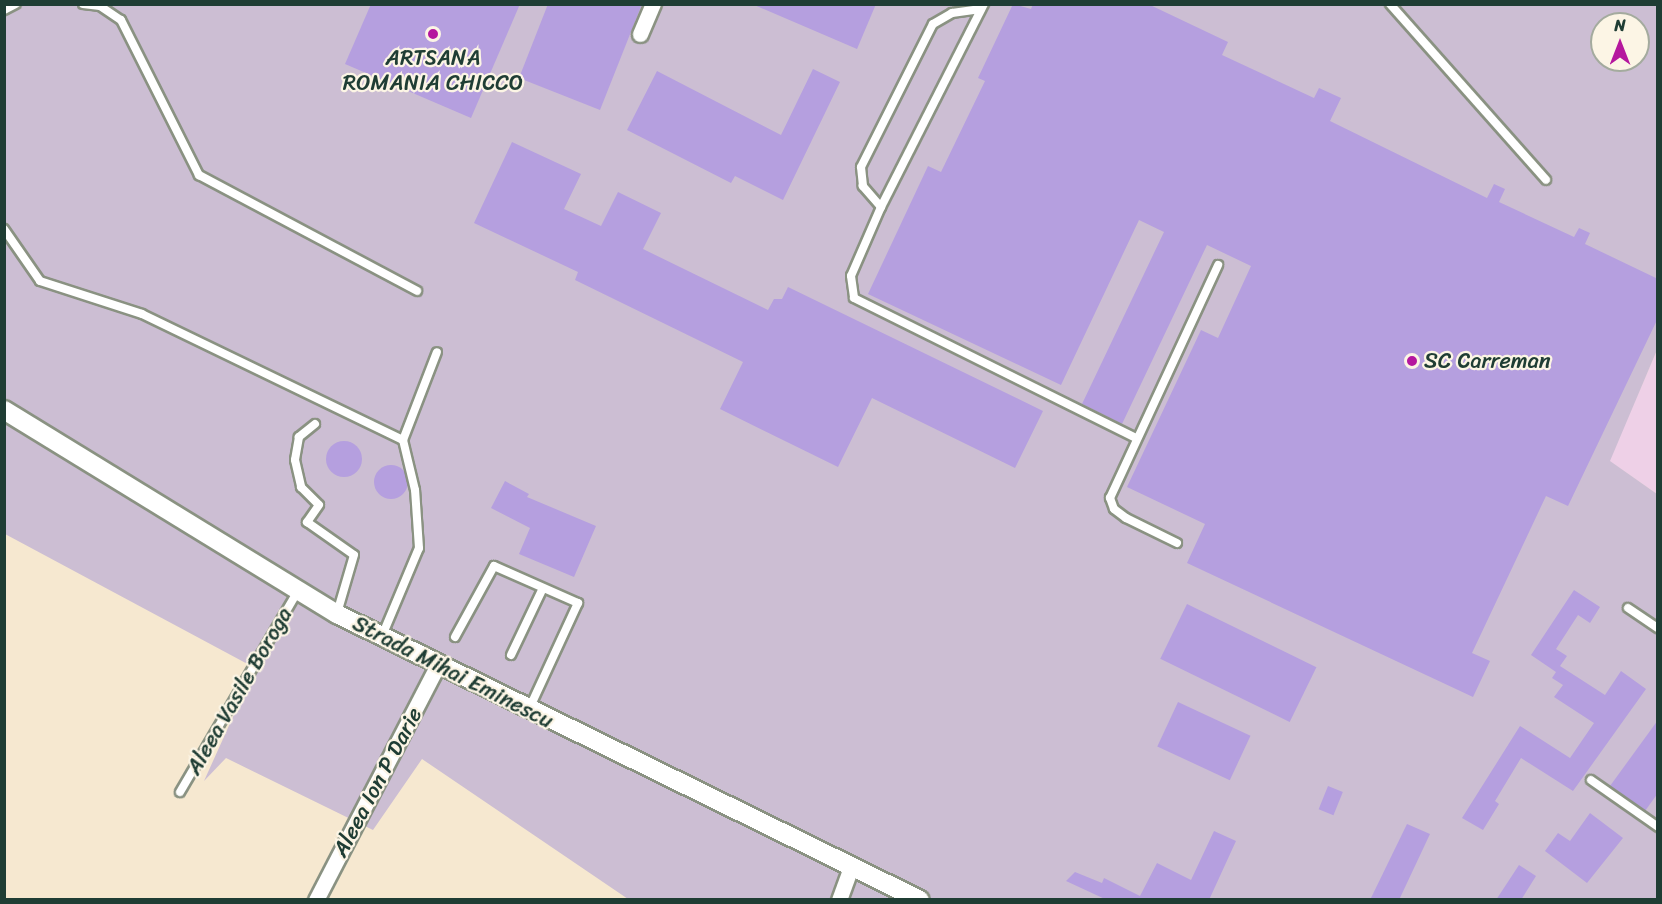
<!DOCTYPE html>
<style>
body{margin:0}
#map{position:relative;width:1662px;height:904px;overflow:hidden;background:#f6e8d0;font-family:Sriracha,sans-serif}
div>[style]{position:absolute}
.built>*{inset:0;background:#eed0e7}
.industrial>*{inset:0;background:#ccbed3}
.building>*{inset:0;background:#b59fdf;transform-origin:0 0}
.round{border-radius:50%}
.roads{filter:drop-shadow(2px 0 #8a9282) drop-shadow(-2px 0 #8a9282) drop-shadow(0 2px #8a9282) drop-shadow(0 -2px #8a9282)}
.service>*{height:8px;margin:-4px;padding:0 4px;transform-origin:4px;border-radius:4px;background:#fff}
.minor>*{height:15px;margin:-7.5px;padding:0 7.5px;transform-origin:7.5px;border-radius:7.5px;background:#fff}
.tertiary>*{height:18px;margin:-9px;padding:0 9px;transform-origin:9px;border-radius:9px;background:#fff}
.dots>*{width:16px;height:16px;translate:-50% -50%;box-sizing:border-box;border:3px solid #fcf5e5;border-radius:50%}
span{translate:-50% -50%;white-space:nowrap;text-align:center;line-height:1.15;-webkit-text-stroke:4.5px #fcf5e5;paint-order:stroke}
.poi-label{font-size:22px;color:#1f3d34}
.left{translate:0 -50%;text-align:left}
.street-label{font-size:22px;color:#1f3d34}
.frame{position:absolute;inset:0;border:6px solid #1f3d34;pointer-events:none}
.north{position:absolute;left:1590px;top:12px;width:60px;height:60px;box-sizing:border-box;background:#fcf5e5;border:2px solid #a4ab9e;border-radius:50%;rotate:0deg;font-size:16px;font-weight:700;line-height:24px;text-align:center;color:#1f3d34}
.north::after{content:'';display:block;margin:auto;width:21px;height:27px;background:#b5179e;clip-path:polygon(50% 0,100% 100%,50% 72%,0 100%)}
</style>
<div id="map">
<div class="built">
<div style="clip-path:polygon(1657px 350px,1657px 494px,1609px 461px)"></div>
</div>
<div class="industrial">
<div style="clip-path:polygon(evenodd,4px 5px,1657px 5px,1657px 350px,1610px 461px,1657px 494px,1657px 899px,628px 899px,422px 759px,373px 830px,226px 758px,204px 781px,255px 668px,5px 534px,4px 5px,1602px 24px,1638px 24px,1638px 60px,1602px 60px,1602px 24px)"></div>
</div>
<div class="building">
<div style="clip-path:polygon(371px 4px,520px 4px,471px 118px,345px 64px)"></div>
<div style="clip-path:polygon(548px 4px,642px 4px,600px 110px,519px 78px)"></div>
<div style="clip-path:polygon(752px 4px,876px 4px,857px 49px)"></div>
<div style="clip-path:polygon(1013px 4px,1031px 9px,1033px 4px,1148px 4px,1228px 42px,1222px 55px,1314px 98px,1319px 88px,1341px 98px,1330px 121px,1487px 198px,1494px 184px,1505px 189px,1499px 202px,1574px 237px,1579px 228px,1590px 233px,1585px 244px,1658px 279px,1658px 318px,1568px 506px,1546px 496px,1472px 653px,1490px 661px,1473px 697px,1187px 563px,1205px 524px,1127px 487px,1201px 330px,1218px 338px,1251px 266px,1207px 245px,1122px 424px,1082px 404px,1164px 232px,1139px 220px,1061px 385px,868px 294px,928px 166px,941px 172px,985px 81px,978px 78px)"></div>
<div style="clip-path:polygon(813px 69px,840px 82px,783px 200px,735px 176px,731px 183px,627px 130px,657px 71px,781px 135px)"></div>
<div style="clip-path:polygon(512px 142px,581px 174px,564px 209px,601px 226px,618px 192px,661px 213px,643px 249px,768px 310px,774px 299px,782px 299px,788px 287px,1043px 411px,1015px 468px,872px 398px,838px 467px,720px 409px,743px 362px,575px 280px,578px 272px,474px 223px)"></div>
<div class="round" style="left:326px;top:441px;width:36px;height:36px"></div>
<div class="round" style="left:374px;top:465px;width:34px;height:34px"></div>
<div style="clip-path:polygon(505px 481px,529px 494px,527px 497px,596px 526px,574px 577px,519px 554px,530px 528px,491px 508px)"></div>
<div style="clip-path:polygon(1574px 590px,1600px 607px,1590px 623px,1578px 615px,1556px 649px,1567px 656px,1560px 666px,1605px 695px,1621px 671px,1646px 689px,1573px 791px,1521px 758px,1495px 801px,1499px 804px,1483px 830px,1462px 818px,1520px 726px,1570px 758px,1594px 723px,1554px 697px,1563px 685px,1552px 678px,1556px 672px,1531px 655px)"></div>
<div style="left:1187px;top:604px;width:144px;height:61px;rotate:26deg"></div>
<div style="left:1178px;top:702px;width:80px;height:49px;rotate:25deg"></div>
<div style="clip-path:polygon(1658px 720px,1658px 793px,1645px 811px,1610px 786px)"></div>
<div style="left:1328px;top:786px;width:16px;height:25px;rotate:22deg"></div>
<div style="clip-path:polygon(1590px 813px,1623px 838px,1587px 883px,1545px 851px,1558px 833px,1570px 841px)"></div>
<div style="clip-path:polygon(1407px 824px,1430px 834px,1399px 900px,1370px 900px)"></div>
<div style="clip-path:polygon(1214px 831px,1236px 841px,1209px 900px,1107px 900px,1066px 881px,1075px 872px,1102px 883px,1104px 878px,1140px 896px,1157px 863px,1191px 880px)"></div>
<div style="clip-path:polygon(1519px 865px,1536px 876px,1521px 900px,1496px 900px)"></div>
</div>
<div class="roads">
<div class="service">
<div style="left:83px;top:4px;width:17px;rotate:7deg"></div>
<div style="left:100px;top:6px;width:25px;rotate:34deg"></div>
<div style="left:121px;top:20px;width:174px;rotate:63.3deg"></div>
<div style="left:199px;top:175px;width:247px;rotate:28deg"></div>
<div style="left:984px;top:4px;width:228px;rotate:116.9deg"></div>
<div style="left:881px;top:207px;width:75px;rotate:113.5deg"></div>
<div style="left:851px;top:276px;width:22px;rotate:82deg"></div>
<div style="left:854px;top:298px;width:315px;rotate:26.4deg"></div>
<div style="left:1390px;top:4px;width:235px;rotate:48.4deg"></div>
<div style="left:4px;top:10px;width:13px;rotate:-27deg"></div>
<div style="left:881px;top:207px;width:28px;rotate:-131deg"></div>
<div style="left:863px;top:186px;width:19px;rotate:-96deg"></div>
<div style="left:861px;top:167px;width:160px;rotate:-63.3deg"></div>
<div style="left:933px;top:24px;width:22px;rotate:-30deg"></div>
<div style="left:952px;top:13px;width:29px;rotate:-8deg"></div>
<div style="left:4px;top:229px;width:63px;rotate:55.3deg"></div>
<div style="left:40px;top:281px;width:107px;rotate:17.9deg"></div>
<div style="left:142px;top:314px;width:290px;rotate:25.8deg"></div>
<div style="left:315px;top:424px;width:21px;rotate:141deg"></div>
<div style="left:299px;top:437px;width:23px;rotate:100deg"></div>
<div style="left:295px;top:460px;width:28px;rotate:77deg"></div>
<div style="left:301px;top:487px;width:25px;rotate:45deg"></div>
<div style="left:319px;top:505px;width:21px;rotate:125deg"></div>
<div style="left:307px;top:522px;width:57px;rotate:35.1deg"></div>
<div style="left:354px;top:555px;width:60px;rotate:106.3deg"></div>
<div style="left:1177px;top:543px;width:57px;rotate:-153.9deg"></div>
<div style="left:1126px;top:518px;width:15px;rotate:-143deg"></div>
<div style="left:1114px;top:509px;width:12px;rotate:-110deg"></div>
<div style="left:1110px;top:498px;width:257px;rotate:-65.1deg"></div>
<div style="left:1628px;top:608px;width:36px;rotate:34deg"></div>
<div style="left:382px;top:636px;width:95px;rotate:-67.2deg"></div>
<div style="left:419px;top:548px;width:58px;rotate:-93.9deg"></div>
<div style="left:415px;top:490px;width:51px;rotate:-103.5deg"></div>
<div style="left:403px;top:440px;width:94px;rotate:-68.9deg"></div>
<div style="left:455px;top:637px;width:81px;rotate:-61.2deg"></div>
<div style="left:494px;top:566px;width:92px;rotate:23.8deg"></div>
<div style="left:578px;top:603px;width:117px;rotate:114.8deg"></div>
<div style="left:511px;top:655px;width:74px;rotate:-64.5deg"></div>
<div style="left:1591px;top:780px;width:82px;rotate:35deg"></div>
<div style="left:180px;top:792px;width:233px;rotate:-59.6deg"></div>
</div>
<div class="minor">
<div style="left:640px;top:34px;width:33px;rotate:-67deg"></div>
<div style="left:316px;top:900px;width:265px;rotate:-62.6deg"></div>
<div style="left:839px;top:900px;width:35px;rotate:-70deg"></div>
</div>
<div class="tertiary">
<div style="left:4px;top:410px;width:391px;rotate:31.5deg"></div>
<div style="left:337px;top:614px;width:649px;rotate:26.13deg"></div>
</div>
</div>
<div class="dots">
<div style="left:433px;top:34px;background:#b5179e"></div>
<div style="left:1412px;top:361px;background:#b5179e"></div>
</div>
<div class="poi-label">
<span style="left:433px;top:70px">ARTSANA<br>ROMANIA CHICCO</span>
<span class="left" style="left:1424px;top:361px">SC Carreman</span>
</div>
<div class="street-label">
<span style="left:453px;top:672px;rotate:27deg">Strada Mihai Eminescu</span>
<span style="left:239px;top:691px;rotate:-60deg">Aleea Vasile Boroga</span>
<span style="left:377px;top:782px;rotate:-62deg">Aleea Ion P Darie</span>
</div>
<div class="frame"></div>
<div class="north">N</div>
</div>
